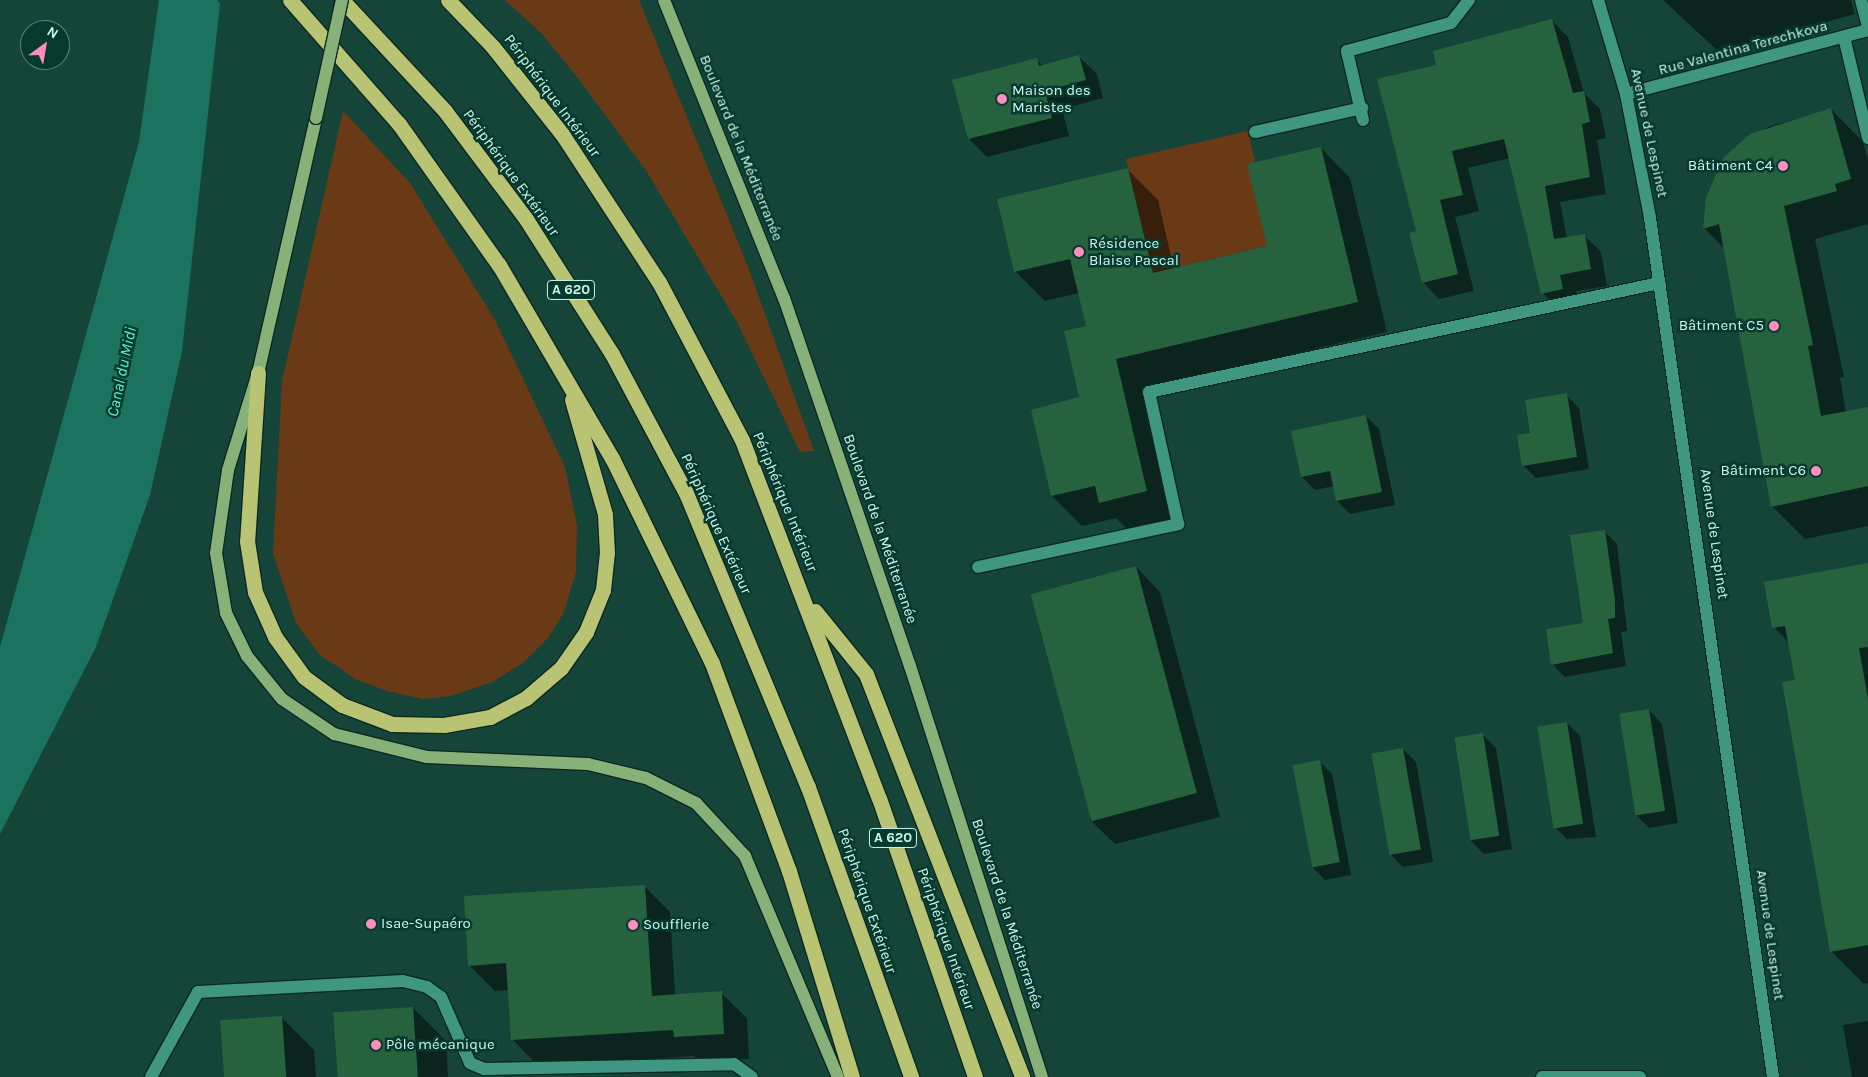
<!DOCTYPE html>
<meta charset="utf-8">
<style>
body{margin:0}
#map{position:relative;width:1868px;height:1077px;overflow:hidden;background:#154439;font-family:Karla,sans-serif}
div>[style]{position:absolute}
.green>*{inset:0;background:#693a15}
.water>*{inset:0;background:#1b725f}
.shadow>*{inset:0;background:#0007}
.building>*{inset:0;background:#27623f;transform-origin:0 0}
.roads{filter:drop-shadow(1px 0 #0c2821) drop-shadow(-1px 0 #0c2821) drop-shadow(0 1px #0c2821) drop-shadow(0 -1px #0c2821)}
.minor>*{height:12px;margin:-6px;padding:0 6px;transform-origin:6px;border-radius:6px;background:#3f9782}
.major>*{height:12px;margin:-6px;padding:0 6px;transform-origin:6px;border-radius:6px;background:#88b17a}
.highway>*{height:15px;margin:-7.5px;padding:0 7.5px;transform-origin:7.5px;border-radius:7.5px;background:#b8c374}
.bridges{filter:drop-shadow(1px 0 #0c2821) drop-shadow(-1px 0 #0c2821) drop-shadow(0 1px #0c2821) drop-shadow(0 -1px #0c2821)}
.major-bridge>*{height:12px;margin:-6px;padding:0 6px;transform-origin:6px;border-radius:6px;background:#88b17a}
.dots>*{width:14px;height:14px;translate:-50% -50%;box-sizing:border-box;border:2px solid #073a2f;border-radius:50%}
span{translate:-50% -50%;white-space:nowrap;text-align:center;line-height:1.15;-webkit-text-stroke:5px #073a2f;paint-order:stroke}
.shield-label span{padding:1px 4px;background:#073a2f;border:1px solid;border-radius:4px;-webkit-text-stroke-width:0}
.shield-label{font-size:14px;color:#cef7eb;font-weight:700}
.street-label{font-size:15px;color:#cef7eb}
.poi-label{font-size:15px;color:#cef7eb}
.left{translate:0 -50%;text-align:left}
.right{translate:-100% -50%;text-align:right}
.water-label{font-size:16px;color:#5bf2d0;font-style:italic}
.north{position:absolute;left:20px;top:20px;width:50px;height:50px;box-sizing:border-box;background:#073a2f;border:1px solid #57867a;border-radius:50%;rotate:32deg;font-size:14px;font-weight:700;line-height:20px;text-align:center;color:#cef7eb}
.north::after{content:'';display:block;margin:auto;width:18px;height:22px;background:#fe8ebc;clip-path:polygon(50% 0,100% 100%,50% 72%,0 100%)}
</style>
<div id="map">
<div class="green">
<div style="clip-path:polygon(505px 0,639px 0,747px 264px,814px 451px,800px 452px,737px 322px,647px 172px,581px 82px,542px 34px)"></div>
<div style="clip-path:polygon(343px 111px,410px 183px,495px 320px,565px 467px,577px 525px,576px 572px,564px 612px,549px 637px,523px 663px,492px 682px,451px 696px,423px 699px,387px 691px,355px 679px,319px 654px,296px 623px,273px 553px,282px 381px)"></div>
<div style="clip-path:polygon(1248px 131px,1255px 162px,1248px 164px,1267px 246px,1153px 273px,1126px 159px)"></div>
</div>
<div class="water">
<div style="clip-path:polygon(159px 0,217px 0,220px 4px,182px 351px,150px 495px,96px 647px,0 834px,0 647px,139px 142px)"></div>
</div>
<div class="shadow">
<div style="clip-path:polygon(1663px 0,1851px 0,1855px 14px,1719px 52px)"></div>
<div style="clip-path:polygon(1552px 21px,1568px 37px,1584px 93px,1600px 109px,1606px 138px,1597px 140px,1606px 194px,1560px 202px,1567px 238px,1584px 235px,1601px 252px,1607px 286px,1576px 291px,1579px 305px,1559px 309px,1543px 293px,1510px 158px,1468px 168px,1479px 211px,1455px 217px,1474px 291px,1439px 299px,1423px 282px,1418px 232px,1437px 66px)"></div>
<div style="clip-path:polygon(1079px 57px,1097px 74px,1103px 98px,1062px 109px,1069px 136px,987px 157px,969px 139px,954px 81px,1036px 60px,1043px 66px)"></div>
<div style="clip-path:polygon(1831px 109px,1863px 142px,1868px 159px,1868px 224px,1815px 239px,1844px 377px,1840px 378px,1846px 413px,1868px 409px,1868px 526px,1805px 539px,1772px 506px,1725px 249px,1704px 228px,1725px 159px,1738px 145px,1768px 127px)"></div>
<div style="clip-path:polygon(1321px 148px,1350px 178px,1387px 332px,1146px 388px,1177px 521px,1130px 532px,1116px 518px,1082px 526px,1052px 496px,1081px 398px,1088px 327px,1079px 293px,1045px 301px,1015px 271px,1128px 170px,1158px 200px,1174px 269px,1269px 247px)"></div>
<div style="clip-path:polygon(1566px 395px,1579px 408px,1589px 469px,1536px 478px,1523px 465px,1532px 434px)"></div>
<div style="clip-path:polygon(1366px 416px,1379px 429px,1395px 505px,1350px 514px,1337px 501px,1334px 486px,1315px 490px,1302px 477px)"></div>
<div style="clip-path:polygon(1604px 531px,1617px 544px,1627px 631px,1621px 632px,1626px 666px,1565px 677px,1552px 664px,1584px 624px)"></div>
<div style="clip-path:polygon(1868px 564px,1868px 983px,1864px 984px,1831px 951px,1797px 681px,1790px 644px,1774px 627px)"></div>
<div style="clip-path:polygon(1136px 567px,1160px 592px,1220px 817px,1115px 844px,1090px 820px)"></div>
<div style="clip-path:polygon(1649px 710px,1662px 724px,1678px 823px,1649px 828px,1636px 815px)"></div>
<div style="clip-path:polygon(1567px 723px,1580px 736px,1596px 837px,1567px 839px,1554px 826px)"></div>
<div style="clip-path:polygon(1483px 735px,1496px 748px,1512px 849px,1484px 854px,1471px 841px)"></div>
<div style="clip-path:polygon(1403px 749px,1416px 762px,1433px 862px,1403px 867px,1390px 854px)"></div>
<div style="clip-path:polygon(1319px 761px,1332px 774px,1351px 875px,1325px 880px,1312px 867px)"></div>
<div style="clip-path:polygon(644px 886px,670px 912px,675px 996px,721px 993px,747px 1018px,749px 1059px,700px 1062px,694px 1056px,538px 1066px,513px 1040px,509px 990px,495px 991px,469px 965px)"></div>
<div style="clip-path:polygon(413px 1008px,446px 1041px,448px 1077px,339px 1077px)"></div>
<div style="clip-path:polygon(281px 1017px,314px 1050px,316px 1077px,225px 1077px)"></div>
<div style="clip-path:polygon(1868px 1021px,1868px 1077px,1852px 1077px,1843px 1025px)"></div>
</div>
<div class="building">
<div style="clip-path:polygon(1552px 19px,1573px 93px,1584px 91px,1590px 122px,1582px 124px,1590px 177px,1545px 186px,1554px 239px,1585px 234px,1591px 269px,1560px 275px,1563px 289px,1541px 294px,1504px 139px,1452px 151px,1463px 195px,1440px 200px,1458px 274px,1422px 283px,1409px 233px,1416px 231px,1377px 79px,1436px 65px,1433px 51px)"></div>
<div style="clip-path:polygon(1079px 55px,1086px 80px,1045px 91px,1052px 118px,968px 139px,952px 80px,1037px 58px,1039px 66px)"></div>
<div style="clip-path:polygon(1831px 108px,1851px 179px,1835px 184px,1837px 191px,1784px 206px,1813px 345px,1808px 346px,1821px 416px,1868px 407px,1868px 486px,1771px 507px,1719px 224px,1703px 229px,1706px 198px,1723px 158px,1750px 134px)"></div>
<div style="clip-path:polygon(1321px 147px,1358px 302px,1116px 359px,1147px 491px,1099px 503px,1095px 486px,1051px 496px,1031px 410px,1079px 397px,1064px 331px,1086px 326px,1070px 259px,1014px 272px,997px 199px,1128px 168px,1153px 273px,1267px 246px,1247px 164px)"></div>
<div style="clip-path:polygon(1567px 393px,1577px 457px,1522px 466px,1517px 435px,1530px 433px,1525px 400px)"></div>
<div style="clip-path:polygon(1366px 415px,1382px 492px,1336px 501px,1330px 471px,1301px 477px,1291px 431px)"></div>
<div style="clip-path:polygon(1605px 530px,1615px 600px,1615px 618px,1608px 619px,1613px 653px,1551px 665px,1546px 629px,1583px 623px,1570px 535px)"></div>
<div style="clip-path:polygon(1868px 563px,1868px 647px,1859px 648px,1868px 699px,1868px 945px,1830px 952px,1782px 682px,1795px 680px,1785px 626px,1772px 628px,1764px 582px)"></div>
<div style="left:1136px;top:566px;width:235px;height:109px;rotate:75deg"></div>
<div style="left:1649px;top:709px;width:103px;height:30px;rotate:81deg"></div>
<div style="left:1567px;top:722px;width:103px;height:30px;rotate:81deg"></div>
<div style="left:1483px;top:733px;width:104px;height:29px;rotate:81deg"></div>
<div style="left:1403px;top:748px;width:103px;height:32px;rotate:80deg"></div>
<div style="left:1320px;top:760px;width:104px;height:28px;rotate:79deg"></div>
<div style="clip-path:polygon(645px 885px,652px 996px,722px 991px,724px 1034px,674px 1037px,673px 1030px,511px 1040px,506px 963px,468px 966px,464px 896px)"></div>
<div style="left:413px;top:1007px;width:70px;height:80px;rotate:86deg"></div>
<div style="left:282px;top:1016px;width:61px;height:62px;rotate:86deg"></div>
</div>
<div class="roads">
<div class="minor">
<div style="left:1598px;top:0;width:98px;rotate:73.4deg"></div>
<div style="left:1626px;top:94px;width:126px;rotate:79deg"></div>
<div style="left:1650px;top:218px;width:868px;rotate:81.85deg"></div>
<div style="left:1861px;top:0;width:27px;rotate:75deg"></div>
<div style="left:1844px;top:37px;width:104px;rotate:76.6deg"></div>
<div style="left:1626px;top:94px;width:250px;rotate:-14.8deg"></div>
<div style="left:1363px;top:120px;width:71px;rotate:-103.1deg"></div>
<div style="left:1347px;top:51px;width:108px;rotate:-15.1deg"></div>
<div style="left:1451px;top:23px;width:29px;rotate:-52deg"></div>
<div style="left:1255px;top:132px;width:110px;rotate:-12.6deg"></div>
<div style="left:978px;top:567px;width:205px;rotate:-12.1deg"></div>
<div style="left:1178px;top:524px;width:135px;rotate:-102.4deg"></div>
<div style="left:1149px;top:392px;width:522px;rotate:-12.06deg"></div>
<div style="left:151px;top:1077px;width:97px;rotate:-61.1deg"></div>
<div style="left:198px;top:992px;width:205px;rotate:-3.1deg"></div>
<div style="left:403px;top:981px;width:25px;rotate:14deg"></div>
<div style="left:427px;top:987px;width:17px;rotate:36deg"></div>
<div style="left:441px;top:997px;width:72px;rotate:66.3deg"></div>
<div style="left:470px;top:1063px;width:15px;rotate:23deg"></div>
<div style="left:484px;top:1069px;width:250px;rotate:-1.1deg"></div>
<div style="left:734px;top:1064px;width:22px;rotate:36deg"></div>
<div style="left:1542px;top:1077px;width:98px"></div>
</div>
<div class="major">
<div style="left:664px;top:0;width:321px;rotate:68.1deg"></div>
<div style="left:784px;top:298px;width:389px;rotate:71.1deg"></div>
<div style="left:910px;top:666px;width:432px;rotate:72.2deg"></div>
<div style="left:316px;top:118px;width:262px;rotate:102.8deg"></div>
<div style="left:258px;top:373px;width:102px;rotate:107.2deg"></div>
<div style="left:228px;top:470px;width:84px;rotate:98.2deg"></div>
<div style="left:216px;top:553px;width:61px;rotate:80.5deg"></div>
<div style="left:226px;top:613px;width:48px;rotate:64deg"></div>
<div style="left:247px;top:656px;width:55px;rotate:50.9deg"></div>
<div style="left:282px;top:699px;width:63px;rotate:33.9deg"></div>
<div style="left:334px;top:734px;width:96px;rotate:13.9deg"></div>
<div style="left:427px;top:757px;width:161px;rotate:2.5deg"></div>
<div style="left:588px;top:764px;width:60px;rotate:13.6deg"></div>
<div style="left:646px;top:778px;width:56px;rotate:26.6deg"></div>
<div style="left:696px;top:803px;width:72px;rotate:47.2deg"></div>
<div style="left:745px;top:856px;width:240px;rotate:67.2deg"></div>
</div>
<div class="highway">
<div style="left:290px;top:0;width:165px;rotate:48.7deg"></div>
<div style="left:399px;top:124px;width:173px;rotate:54.7deg"></div>
<div style="left:499px;top:265px;width:224px;rotate:59.7deg"></div>
<div style="left:612px;top:458px;width:228px;rotate:64deg"></div>
<div style="left:712px;top:663px;width:222px;rotate:69.7deg"></div>
<div style="left:789px;top:871px;width:215px;rotate:73deg"></div>
<div style="left:342px;top:0;width:151px;rotate:47.1deg"></div>
<div style="left:445px;top:111px;width:135px;rotate:53.1deg"></div>
<div style="left:526px;top:219px;width:160px;rotate:57.5deg"></div>
<div style="left:612px;top:354px;width:157px;rotate:62deg"></div>
<div style="left:686px;top:493px;width:318px;rotate:67.5deg"></div>
<div style="left:808px;top:787px;width:308px;rotate:70.4deg"></div>
<div style="left:448px;top:0;width:65px;rotate:46.2deg"></div>
<div style="left:493px;top:47px;width:111px;rotate:51.6deg"></div>
<div style="left:562px;top:134px;width:177px;rotate:56.8deg"></div>
<div style="left:659px;top:282px;width:178px;rotate:62.3deg"></div>
<div style="left:742px;top:440px;width:383px;rotate:69.1deg"></div>
<div style="left:879px;top:798px;width:295px;rotate:71deg"></div>
<div style="left:258px;top:373px;width:168px;rotate:93.7deg"></div>
<div style="left:247px;top:541px;width:52px;rotate:81.1deg"></div>
<div style="left:255px;top:592px;width:49px;rotate:66deg"></div>
<div style="left:275px;top:637px;width:49px;rotate:54.1deg"></div>
<div style="left:304px;top:677px;width:47px;rotate:36.4deg"></div>
<div style="left:342px;top:705px;width:53px;rotate:20.8deg"></div>
<div style="left:392px;top:724px;width:52px;rotate:1.1deg"></div>
<div style="left:444px;top:725px;width:47px;rotate:-9.9deg"></div>
<div style="left:490px;top:717px;width:41px;rotate:-27.8deg"></div>
<div style="left:526px;top:698px;width:46px;rotate:-40.6deg"></div>
<div style="left:561px;top:668px;width:44px;rotate:-55.2deg"></div>
<div style="left:586px;top:632px;width:45px;rotate:-68deg"></div>
<div style="left:603px;top:590px;width:37px;rotate:-84deg"></div>
<div style="left:607px;top:553px;width:39px;rotate:-93deg"></div>
<div style="left:605px;top:514px;width:119px;rotate:-106.1deg"></div>
<div style="left:815px;top:611px;width:81px;rotate:51deg"></div>
<div style="left:866px;top:674px;width:432px;rotate:68.8deg"></div>
</div>
</div>
<div class="bridges">
<div class="major-bridge">
<div style="left:316px;top:118px;width:121px;rotate:-77.6deg"></div>
</div>
</div>
<div class="dots">
<div style="left:1002px;top:99px;background:#fe8ebc"></div>
<div style="left:1783px;top:166px;background:#fe8ebc"></div>
<div style="left:1079px;top:252px;background:#fe8ebc"></div>
<div style="left:1774px;top:326px;background:#fe8ebc"></div>
<div style="left:1816px;top:471px;background:#fe8ebc"></div>
<div style="left:371px;top:924px;background:#fe8ebc"></div>
<div style="left:633px;top:925px;background:#fe8ebc"></div>
<div style="left:376px;top:1045px;background:#fe8ebc"></div>
</div>
<div class="shield-label">
<span style="left:571px;top:290px">A 620</span>
<span style="left:893px;top:838px">A 620</span>
</div>
<div class="street-label">
<span style="left:1743px;top:48px;rotate:-15deg">Rue Valentina Terechkova</span>
<span style="left:552px;top:96px;rotate:53deg">Périphérique Intérieur</span>
<span style="left:1649px;top:133px;rotate:78deg">Avenue de Lespinet</span>
<span style="left:741px;top:148px;rotate:68deg">Boulevard de la Méditerranée</span>
<span style="left:511px;top:173px;rotate:54deg">Périphérique Extérieur</span>
<span style="left:785px;top:502px;rotate:68deg">Périphérique Intérieur</span>
<span style="left:716px;top:524px;rotate:66deg">Périphérique Extérieur</span>
<span style="left:880px;top:529px;rotate:71deg">Boulevard de la Méditerranée</span>
<span style="left:1714px;top:534px;rotate:82deg">Avenue de Lespinet</span>
<span style="left:867px;top:901px;rotate:71deg">Périphérique Extérieur</span>
<span style="left:1007px;top:914px;rotate:72deg">Boulevard de la Méditerranée</span>
<span style="left:1770px;top:935px;rotate:82deg">Avenue de Lespinet</span>
<span style="left:946px;top:939px;rotate:71deg">Périphérique Intérieur</span>
</div>
<div class="poi-label">
<span class="left" style="left:1012px;top:99px">Maison des<br>Maristes</span>
<span class="right" style="left:1773px;top:166px">Bâtiment C4</span>
<span class="left" style="left:1089px;top:252px">Résidence<br>Blaise Pascal</span>
<span class="right" style="left:1764px;top:326px">Bâtiment C5</span>
<span class="right" style="left:1806px;top:471px">Bâtiment C6</span>
<span class="left" style="left:381px;top:924px">Isae-Supaéro</span>
<span class="left" style="left:643px;top:925px">Soufflerie</span>
<span class="left" style="left:386px;top:1045px">Pôle mécanique</span>
</div>
<div class="water-label">
<span style="left:122px;top:372px;rotate:-78deg">Canal du Midi</span>
</div>
<div class="north">N</div>
</div>
